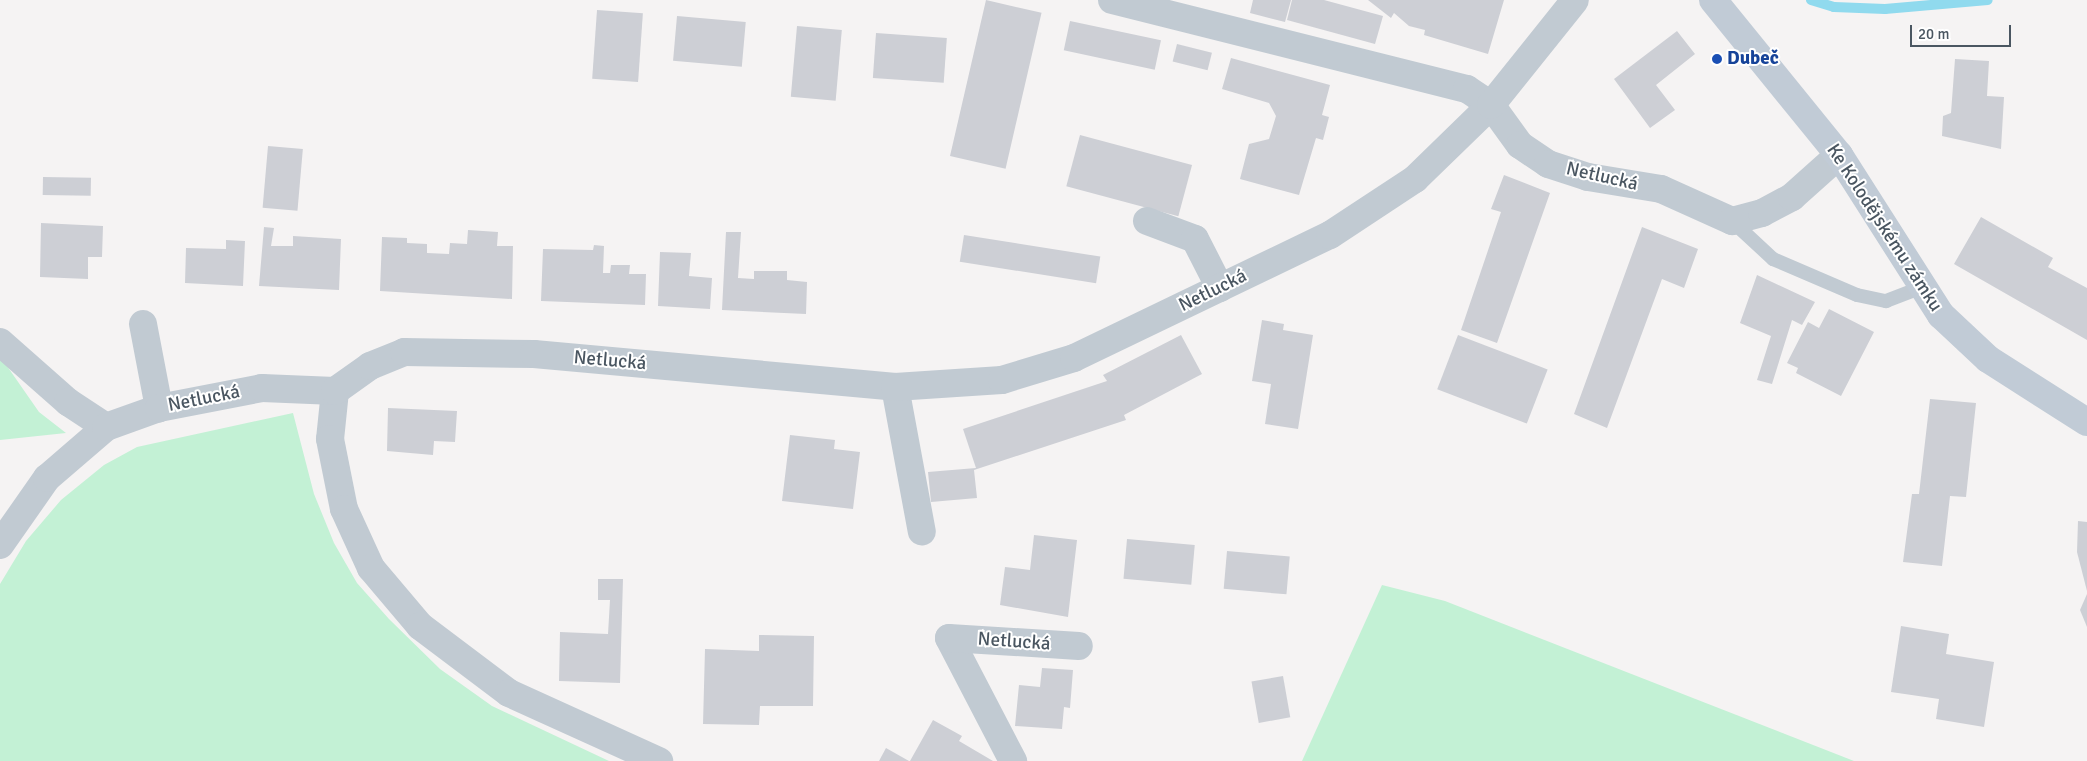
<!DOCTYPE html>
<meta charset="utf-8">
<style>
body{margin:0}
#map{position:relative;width:2087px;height:761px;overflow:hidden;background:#f5f3f3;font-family:Signika,sans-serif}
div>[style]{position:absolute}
.green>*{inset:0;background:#c3f1d5}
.stream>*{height:10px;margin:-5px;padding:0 5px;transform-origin:5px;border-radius:5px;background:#90daee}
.building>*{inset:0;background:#cdcfd5;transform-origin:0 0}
.lane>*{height:14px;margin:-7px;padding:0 7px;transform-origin:7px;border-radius:7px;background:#c1cad2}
.street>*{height:28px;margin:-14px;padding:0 14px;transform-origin:14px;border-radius:14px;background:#c1cad2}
.secondary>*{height:28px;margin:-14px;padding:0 14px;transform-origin:14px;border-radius:14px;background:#c1cbd6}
.dots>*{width:14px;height:14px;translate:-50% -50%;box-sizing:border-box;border:2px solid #fff;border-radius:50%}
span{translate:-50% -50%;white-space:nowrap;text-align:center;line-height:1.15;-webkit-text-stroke:4px #fff;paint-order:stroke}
.transit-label{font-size:19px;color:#164399;font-weight:700}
.left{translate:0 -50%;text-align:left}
.street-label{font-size:19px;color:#4a5661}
.scale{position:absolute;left:1910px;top:25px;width:101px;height:22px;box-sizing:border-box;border:2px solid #4a5661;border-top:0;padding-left:6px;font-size:15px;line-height:18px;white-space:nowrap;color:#4a5661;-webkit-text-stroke:4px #fff;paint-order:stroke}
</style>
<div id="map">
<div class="green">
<div style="clip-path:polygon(0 356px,39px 412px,66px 433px,0 440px)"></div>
<div style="clip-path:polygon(293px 413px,314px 494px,334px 543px,357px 583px,389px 619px,440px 669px,492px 706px,609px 761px,0 761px,0 584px,26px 541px,61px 500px,104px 465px,137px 447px)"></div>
<div style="clip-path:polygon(1382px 585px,1445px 601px,1854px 761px,1302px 761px)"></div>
</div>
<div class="stream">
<div style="left:1811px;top:0;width:24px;rotate:17deg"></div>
<div style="left:1834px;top:7px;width:51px;rotate:2.2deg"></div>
<div style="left:1885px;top:9px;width:103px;rotate:-5deg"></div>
</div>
<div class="building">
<div style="left:986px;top:0;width:57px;height:160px;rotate:13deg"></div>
<div style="clip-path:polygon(1253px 0,1291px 0,1285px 22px,1250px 13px)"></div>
<div style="clip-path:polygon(1292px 0,1324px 0,1383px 16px,1375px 44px,1287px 20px)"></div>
<div style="clip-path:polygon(1368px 0,1504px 0,1488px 54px,1424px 35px,1425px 30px,1409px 26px,1394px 13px,1391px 18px)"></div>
<div style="left:597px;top:10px;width:46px;height:69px;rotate:4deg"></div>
<div style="left:677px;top:16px;width:69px;height:45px;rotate:5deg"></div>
<div style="left:1070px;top:21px;width:93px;height:30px;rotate:12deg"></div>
<div style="left:797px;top:26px;width:45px;height:71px;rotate:5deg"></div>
<div style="clip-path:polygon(1677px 31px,1695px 54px,1656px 85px,1675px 110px,1650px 128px,1614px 79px)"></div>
<div style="left:876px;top:33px;width:71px;height:45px;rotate:4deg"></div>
<div style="left:1177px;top:44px;width:36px;height:18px;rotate:14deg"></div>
<div style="clip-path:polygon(1231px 58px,1330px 85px,1322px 115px,1329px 117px,1323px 140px,1316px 138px,1299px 195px,1240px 179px,1249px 144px,1269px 139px,1276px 116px,1269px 103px,1222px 89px)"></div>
<div style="clip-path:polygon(1955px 59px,1989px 61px,1987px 96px,2004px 97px,2001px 149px,1942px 136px,1943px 116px,1951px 113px)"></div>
<div style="left:1080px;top:135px;width:116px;height:53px;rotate:15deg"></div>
<div style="left:268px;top:146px;width:35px;height:62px;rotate:5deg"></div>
<div style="clip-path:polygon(1504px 175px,1550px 193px,1497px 343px,1461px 330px,1501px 212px,1491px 209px)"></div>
<div style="left:43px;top:177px;width:48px;height:18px;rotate:1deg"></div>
<div style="clip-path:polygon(1981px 217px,2053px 258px,2048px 267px,2087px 288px,2087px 340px,1954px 264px)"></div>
<div style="clip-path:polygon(41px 223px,103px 226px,102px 257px,88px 257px,88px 279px,40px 277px)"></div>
<div style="clip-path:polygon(264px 227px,274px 228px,271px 246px,293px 246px,293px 236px,341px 239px,339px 290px,259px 286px)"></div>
<div style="clip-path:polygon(1642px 227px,1698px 249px,1684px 288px,1662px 279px,1607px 428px,1574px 414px)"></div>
<div style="clip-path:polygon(468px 230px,498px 232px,497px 246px,513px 246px,512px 299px,380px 291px,382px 237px,407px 238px,407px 243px,427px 244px,427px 253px,449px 254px,450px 243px,467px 244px)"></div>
<div style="clip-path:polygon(726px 232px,741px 232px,738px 278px,754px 279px,754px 271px,787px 271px,787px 280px,807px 282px,806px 314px,722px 310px)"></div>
<div style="left:964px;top:235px;width:138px;height:27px;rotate:9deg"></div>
<div style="clip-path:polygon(226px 240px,245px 241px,243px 286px,185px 283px,186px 248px,226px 249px)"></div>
<div style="clip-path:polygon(594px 245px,604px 246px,603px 273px,610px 273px,611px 265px,630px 265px,629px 274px,646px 274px,645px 305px,541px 301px,543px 249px,593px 250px)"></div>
<div style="clip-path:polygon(660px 252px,691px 253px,689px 276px,712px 278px,710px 309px,658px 306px)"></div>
<div style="clip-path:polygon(1757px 275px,1815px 302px,1802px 325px,1792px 320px,1772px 384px,1757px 380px,1771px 336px,1740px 323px)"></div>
<div style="clip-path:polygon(1829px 309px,1874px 332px,1841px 396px,1796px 373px,1798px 368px,1787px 363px,1808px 322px,1819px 328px)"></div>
<div style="clip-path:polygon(1262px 320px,1284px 324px,1283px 330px,1313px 335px,1298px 429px,1265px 424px,1271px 384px,1252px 381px)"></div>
<div style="clip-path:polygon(1181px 335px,1202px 374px,1124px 415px,1126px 420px,974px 470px,977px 498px,931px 502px,928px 472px,976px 468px,963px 429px,1107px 381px,1103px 375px)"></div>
<div style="left:1458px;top:335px;width:96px;height:58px;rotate:21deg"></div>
<div style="clip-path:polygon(1930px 399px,1976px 403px,1966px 497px,1950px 496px,1942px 566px,1903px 562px,1912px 494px,1919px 494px)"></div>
<div style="clip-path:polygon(388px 408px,457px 411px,455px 442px,434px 441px,433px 455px,387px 451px)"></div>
<div style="clip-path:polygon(790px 435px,835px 440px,834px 449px,860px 452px,853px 509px,782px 501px)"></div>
<div style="clip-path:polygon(2078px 521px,2087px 522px,2087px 591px,2077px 552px)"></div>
<div style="clip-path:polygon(1034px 535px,1077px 540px,1068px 617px,1000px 605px,1005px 567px,1030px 570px)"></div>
<div style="left:1127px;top:539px;width:68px;height:40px;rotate:5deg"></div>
<div style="left:1227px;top:551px;width:63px;height:38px;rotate:5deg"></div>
<div style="clip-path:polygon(598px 579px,623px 579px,620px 683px,559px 681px,560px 632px,608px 634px,610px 600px,598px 600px)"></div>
<div style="clip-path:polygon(2087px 594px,2087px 627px,2080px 610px)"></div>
<div style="clip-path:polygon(1901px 626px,1949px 634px,1946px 654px,1994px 662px,1984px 727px,1936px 719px,1939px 699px,1891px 692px)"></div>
<div style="clip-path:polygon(759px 635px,814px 636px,813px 706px,760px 706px,759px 725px,703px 724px,705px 649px,759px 651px)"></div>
<div style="clip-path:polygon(1042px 668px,1073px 670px,1070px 708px,1064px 707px,1062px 729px,1015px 726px,1019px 685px,1040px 687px)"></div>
<div style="left:1283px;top:676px;width:42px;height:32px;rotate:80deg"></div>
<div style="clip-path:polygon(933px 720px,962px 736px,959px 741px,993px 761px,910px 761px)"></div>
<div style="clip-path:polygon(886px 748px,909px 761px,879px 761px)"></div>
</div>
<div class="lane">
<div style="left:1732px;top:221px;width:56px;rotate:42.8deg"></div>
<div style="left:1773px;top:259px;width:91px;rotate:23.2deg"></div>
<div style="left:1857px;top:295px;width:30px;rotate:12deg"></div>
<div style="left:1886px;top:301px;width:39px;rotate:-21deg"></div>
</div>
<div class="street">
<div style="left:1112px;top:0;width:366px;rotate:14.1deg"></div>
<div style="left:1467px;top:89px;width:29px;rotate:34deg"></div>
<div style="left:1491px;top:105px;width:49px;rotate:54.1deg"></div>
<div style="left:1520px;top:145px;width:34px;rotate:34deg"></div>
<div style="left:1548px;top:164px;width:42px;rotate:18deg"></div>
<div style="left:1588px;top:177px;width:74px;rotate:9.3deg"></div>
<div style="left:1661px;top:189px;width:78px;rotate:24.3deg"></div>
<div style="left:1732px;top:221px;width:31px;rotate:-15deg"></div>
<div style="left:1762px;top:213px;width:34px;rotate:-28deg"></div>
<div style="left:1792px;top:197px;width:63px;rotate:-41.8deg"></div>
<div style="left:1147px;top:221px;width:51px;rotate:20.6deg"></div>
<div style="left:1195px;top:239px;width:55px;rotate:63deg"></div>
<div style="left:143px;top:324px;width:86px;rotate:79.2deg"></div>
<div style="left:0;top:342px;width:91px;rotate:41.4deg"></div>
<div style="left:68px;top:402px;width:45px;rotate:33.3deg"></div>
<div style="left:895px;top:387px;width:147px;rotate:79.5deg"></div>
<div style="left:335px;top:391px;width:48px;rotate:95.9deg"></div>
<div style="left:330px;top:439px;width:71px;rotate:78.7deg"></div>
<div style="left:344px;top:509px;width:65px;rotate:65.4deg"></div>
<div style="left:371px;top:568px;width:76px;rotate:49.8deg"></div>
<div style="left:420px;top:626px;width:111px;rotate:37deg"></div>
<div style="left:509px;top:693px;width:165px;rotate:24.4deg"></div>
<div style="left:0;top:545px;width:82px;rotate:-55deg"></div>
<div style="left:47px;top:478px;width:78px;rotate:-40.8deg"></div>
<div style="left:106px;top:427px;width:56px;rotate:-19.7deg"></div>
<div style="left:159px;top:408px;width:105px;rotate:-11deg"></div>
<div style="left:262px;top:388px;width:73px;rotate:2.4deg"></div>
<div style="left:335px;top:391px;width:43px;rotate:-35.5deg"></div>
<div style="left:370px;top:366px;width:37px;rotate:-22deg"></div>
<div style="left:404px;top:352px;width:130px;rotate:0.9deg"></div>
<div style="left:534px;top:354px;width:363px;rotate:5.2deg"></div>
<div style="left:895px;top:387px;width:107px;rotate:-3.7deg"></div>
<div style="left:1002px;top:380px;width:75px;rotate:-17deg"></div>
<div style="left:1074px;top:358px;width:284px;rotate:-25.7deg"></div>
<div style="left:1330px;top:235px;width:102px;rotate:-33.4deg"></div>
<div style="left:1415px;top:179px;width:106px;rotate:-44.2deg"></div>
<div style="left:1491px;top:105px;width:134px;rotate:-51.3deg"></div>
<div style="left:949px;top:638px;width:139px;rotate:62.5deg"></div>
<div style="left:949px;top:638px;width:130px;rotate:3.5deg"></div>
</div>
<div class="secondary">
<div style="left:1713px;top:0;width:200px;rotate:50.9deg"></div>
<div style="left:1839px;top:155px;width:190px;rotate:57.5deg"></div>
<div style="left:1941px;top:315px;width:64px;rotate:43.1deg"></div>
<div style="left:1988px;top:359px;width:117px;rotate:32.5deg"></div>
</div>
<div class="dots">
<div style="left:1717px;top:59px;background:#1a4fb4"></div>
</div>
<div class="transit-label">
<span class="left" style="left:1727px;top:59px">Dubeč</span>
</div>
<div class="street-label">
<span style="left:1602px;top:177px;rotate:13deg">Netlucká</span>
<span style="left:1884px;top:228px;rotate:57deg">Ke Kolodějskému zámku</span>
<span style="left:1213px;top:291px;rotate:-26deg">Netlucká</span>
<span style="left:610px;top:361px;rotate:5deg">Netlucká</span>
<span style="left:204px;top:399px;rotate:-11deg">Netlucká</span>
<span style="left:1014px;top:642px;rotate:4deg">Netlucká</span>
</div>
<div class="scale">20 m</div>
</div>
